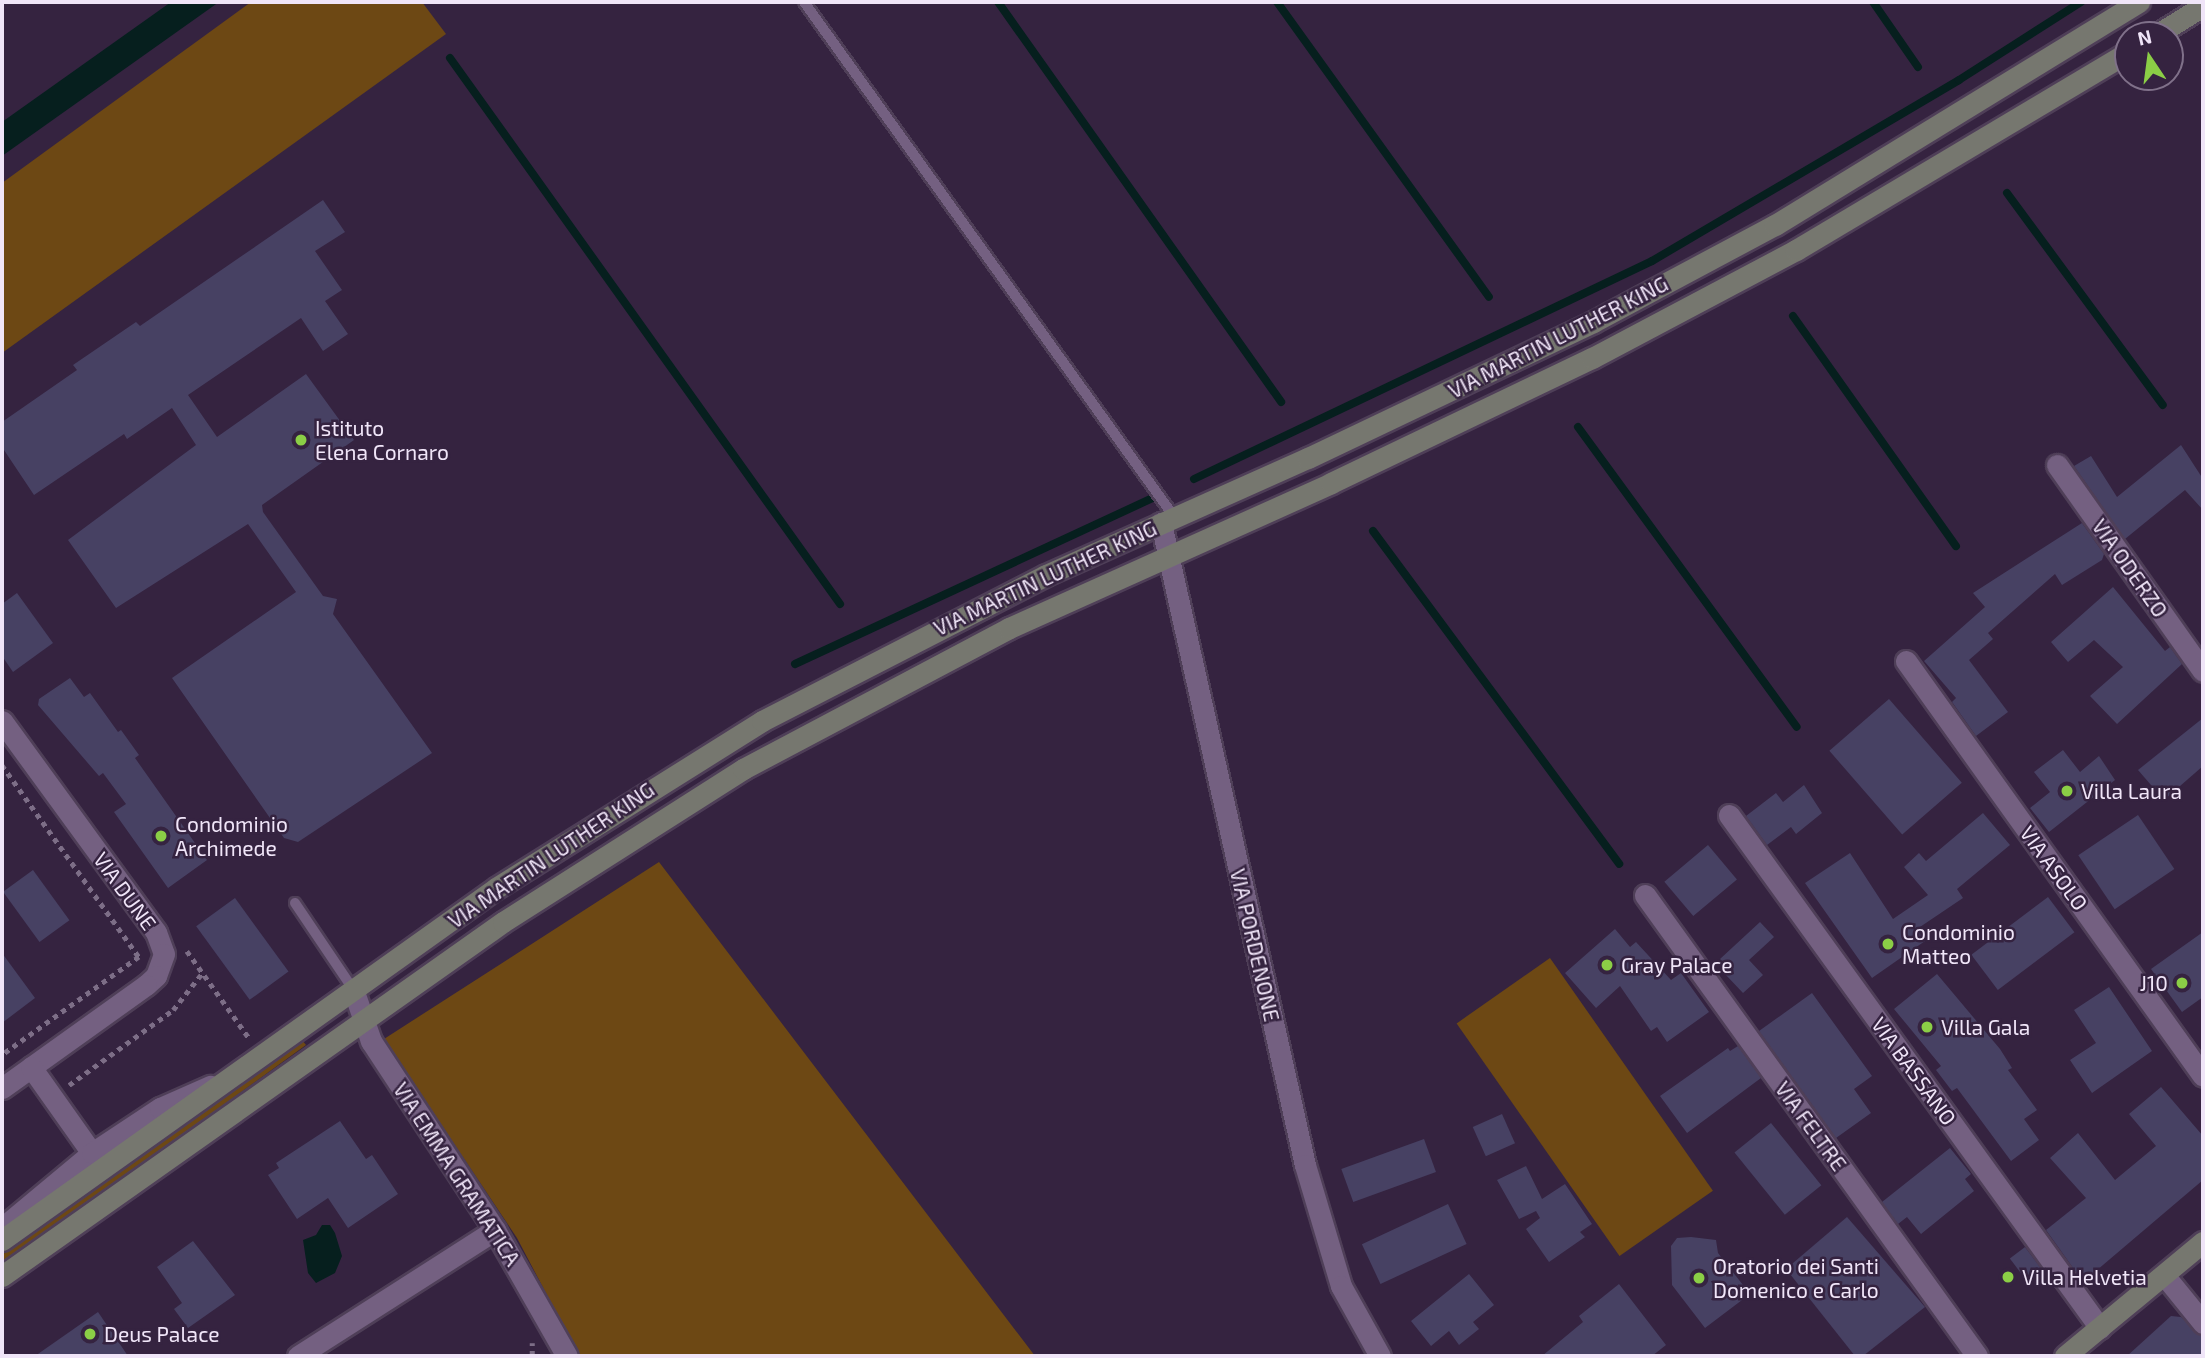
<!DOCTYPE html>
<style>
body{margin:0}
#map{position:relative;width:2205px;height:1358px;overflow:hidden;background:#352340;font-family:"Exo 2",sans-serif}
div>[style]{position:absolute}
.green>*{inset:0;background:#6d4814;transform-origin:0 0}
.water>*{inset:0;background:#061f1e}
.stream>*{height:8px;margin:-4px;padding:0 4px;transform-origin:4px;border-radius:4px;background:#061f1e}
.building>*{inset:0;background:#474163;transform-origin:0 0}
.path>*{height:4.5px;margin-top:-2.25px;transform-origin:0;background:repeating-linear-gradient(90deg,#7d6e87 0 5px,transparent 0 10px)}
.roads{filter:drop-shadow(2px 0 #4f3f58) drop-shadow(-2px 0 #4f3f58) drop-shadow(0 2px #4f3f58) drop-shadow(0 -2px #4f3f58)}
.lane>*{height:10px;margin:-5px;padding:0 5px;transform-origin:5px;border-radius:5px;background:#746081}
.street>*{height:21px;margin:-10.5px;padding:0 10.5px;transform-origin:10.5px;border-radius:10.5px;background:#746081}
.secondary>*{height:21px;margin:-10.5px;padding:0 10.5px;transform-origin:10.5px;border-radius:10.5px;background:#76776f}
.dots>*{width:19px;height:19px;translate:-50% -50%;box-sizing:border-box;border:4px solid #352340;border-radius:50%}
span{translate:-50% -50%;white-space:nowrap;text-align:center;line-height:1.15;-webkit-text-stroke:5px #352340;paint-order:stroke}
.street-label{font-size:21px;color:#f0e5f8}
.poi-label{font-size:21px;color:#f0e5f8}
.left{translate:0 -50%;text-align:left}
.right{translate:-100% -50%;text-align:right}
.frame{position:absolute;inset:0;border:4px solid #f0e5f8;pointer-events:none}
.north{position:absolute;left:2114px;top:21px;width:70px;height:70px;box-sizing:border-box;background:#352340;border:2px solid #80718a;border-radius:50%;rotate:347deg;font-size:19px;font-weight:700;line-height:28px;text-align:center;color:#f0e5f8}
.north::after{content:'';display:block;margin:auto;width:24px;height:32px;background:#8bce46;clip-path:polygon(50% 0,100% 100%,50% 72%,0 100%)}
</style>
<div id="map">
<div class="green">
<div style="clip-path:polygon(251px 2px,422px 2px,446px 34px,2px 353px,2px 183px)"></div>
<div style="clip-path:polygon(659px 862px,1035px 1356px,579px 1356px,517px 1238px,384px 1039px)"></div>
<div style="left:1550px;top:958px;width:284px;height:114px;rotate:55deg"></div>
<div style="clip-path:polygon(302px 1040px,306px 1045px,2px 1266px,2px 1255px)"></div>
</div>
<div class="water">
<div style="clip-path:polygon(171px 2px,219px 2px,2px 156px,2px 122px)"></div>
<div style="clip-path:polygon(322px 1225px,330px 1225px,335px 1233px,342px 1256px,335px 1273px,316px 1283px,308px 1273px,303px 1240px,316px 1235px)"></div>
</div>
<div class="stream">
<div style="left:998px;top:2px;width:490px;rotate:54.7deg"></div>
<div style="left:1277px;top:2px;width:363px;rotate:54.3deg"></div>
<div style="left:1873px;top:2px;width:79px;rotate:55.3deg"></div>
<div style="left:450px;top:58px;width:671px;rotate:54.46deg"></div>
<div style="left:2007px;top:193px;width:263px;rotate:53.7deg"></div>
<div style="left:1793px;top:316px;width:282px;rotate:54.7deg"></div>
<div style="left:1578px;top:427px;width:371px;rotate:53.9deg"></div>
<div style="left:1194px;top:479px;width:507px;rotate:-25.45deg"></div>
<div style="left:1652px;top:261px;width:356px;rotate:-30.5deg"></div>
<div style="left:1959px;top:80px;width:145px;rotate:-32.6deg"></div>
<div style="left:1373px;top:531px;width:414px;rotate:53.5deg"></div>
<div style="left:795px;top:664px;width:401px;rotate:-24.9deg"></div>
</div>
<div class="building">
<div style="clip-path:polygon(323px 200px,345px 232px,315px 251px,342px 290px,325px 301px,348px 334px,323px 351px,301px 318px,188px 395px,217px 437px,306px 374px,354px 440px,262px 505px,263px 512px,323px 596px,337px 599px,333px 614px,432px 753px,298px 842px,284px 838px,172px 678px,296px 592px,248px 524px,116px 608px,68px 540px,196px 445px,172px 408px,127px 439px,124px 434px,34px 495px,2px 447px,2px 422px,77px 370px,73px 365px,136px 322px,140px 326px)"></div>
<div style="clip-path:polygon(2181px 445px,2203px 479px,2203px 510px,2185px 490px,2125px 539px,2074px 466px,2091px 456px,2117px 497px)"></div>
<div style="clip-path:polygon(2082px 523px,2104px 554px,2102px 560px,2062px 585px,2055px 574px,1988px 633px,1993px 639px,1969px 660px,2008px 712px,1976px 736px,1952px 702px,1956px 698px,1924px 661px,1985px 607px,1973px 593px)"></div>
<div style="clip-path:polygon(2113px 587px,2165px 651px,2170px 647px,2182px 664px,2117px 724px,2090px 696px,2123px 667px,2094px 640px,2068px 662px,2051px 642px)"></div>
<div style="clip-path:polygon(17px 593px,53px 643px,13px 672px,2px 656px,2px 604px)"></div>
<div style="clip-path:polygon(70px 678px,84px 697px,90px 693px,118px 732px,121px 730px,139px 755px,135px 758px,207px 860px,168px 888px,114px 812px,126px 804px,103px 773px,99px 776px,38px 705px,39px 699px)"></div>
<div style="left:1889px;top:699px;width:111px;height:79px;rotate:49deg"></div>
<div style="clip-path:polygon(2203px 718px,2203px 766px,2164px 800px,2138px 770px)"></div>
<div style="clip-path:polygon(2063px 750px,2080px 772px,2099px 756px,2115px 780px,2049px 832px,2030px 808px,2050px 792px,2034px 772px)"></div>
<div style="clip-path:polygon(1804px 785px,1822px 813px,1796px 834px,1791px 827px,1767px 845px,1746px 816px,1776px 793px,1783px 802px)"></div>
<div style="clip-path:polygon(1983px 813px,2010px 845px,1957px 889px,1963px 898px,1917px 929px,1925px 941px,1872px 978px,1805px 883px,1850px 853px,1893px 919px,1928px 895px,1904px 867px,1919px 853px,1926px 861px)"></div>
<div style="left:2138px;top:815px;width:65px;height:72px;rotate:56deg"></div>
<div style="left:1708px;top:845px;width:45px;height:57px;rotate:50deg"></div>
<div style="left:33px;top:870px;width:62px;height:37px;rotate:54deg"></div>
<div style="left:2048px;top:897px;width:44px;height:96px;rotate:53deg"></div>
<div style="left:235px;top:898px;width:91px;height:48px;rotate:54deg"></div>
<div style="clip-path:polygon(1760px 922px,1774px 937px,1749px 960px,1763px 975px,1743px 993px,1725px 974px,1729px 969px,1720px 959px)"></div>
<div style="clip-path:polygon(1615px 929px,1630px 947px,1636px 942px,1671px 980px,1681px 973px,1709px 1012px,1667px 1042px,1657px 1027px,1651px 1031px,1620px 986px,1596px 1008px,1565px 973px)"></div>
<div style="clip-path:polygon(2203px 932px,2203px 997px,2182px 1012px,2151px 969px)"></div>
<div style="clip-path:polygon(2px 953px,35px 998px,2px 1023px)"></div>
<div style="clip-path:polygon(1937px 974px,2000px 1049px,2012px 1068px,2008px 1070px,2037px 1110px,2024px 1119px,2039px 1140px,2011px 1161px,1957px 1088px,1952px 1091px,1936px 1070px,1941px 1066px,1894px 1009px)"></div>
<div style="clip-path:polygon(2109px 987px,2152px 1051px,2092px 1093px,2070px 1060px,2096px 1043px,2074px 1010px)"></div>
<div style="clip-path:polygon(1812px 993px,1872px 1076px,1854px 1089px,1871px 1113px,1836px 1138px,1759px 1031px)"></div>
<div style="clip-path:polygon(1738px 1046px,1761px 1078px,1687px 1133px,1660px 1096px,1728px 1048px,1730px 1051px)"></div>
<div style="clip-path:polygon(2161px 1087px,2203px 1136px,2203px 1180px,2083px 1282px,2046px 1230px,2086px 1198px,2050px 1158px,2078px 1133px,2115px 1180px,2156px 1146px,2129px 1114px)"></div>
<div style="left:1502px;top:1114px;width:32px;height:32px;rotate:66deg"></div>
<div style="clip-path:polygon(340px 1121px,366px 1159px,372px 1155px,398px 1194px,348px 1228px,328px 1198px,297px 1219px,268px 1175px,279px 1168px,276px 1163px)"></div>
<div style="left:1771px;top:1123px;width:80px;height:47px;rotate:51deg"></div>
<div style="left:1424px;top:1139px;width:35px;height:88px;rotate:70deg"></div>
<div style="clip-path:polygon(1950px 1148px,1971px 1174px,1965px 1179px,1974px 1191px,1921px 1234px,1907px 1217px,1898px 1224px,1882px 1202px)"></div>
<div style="clip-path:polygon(1526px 1166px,1542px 1199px,1565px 1184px,1592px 1224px,1580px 1232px,1585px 1237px,1549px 1262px,1526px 1229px,1540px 1218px,1536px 1211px,1519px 1219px,1497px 1180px)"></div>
<div style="left:1448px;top:1204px;width:44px;height:95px;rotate:65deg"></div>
<div style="clip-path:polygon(1847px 1217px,1925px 1307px,1863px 1356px,1855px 1356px,1786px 1269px)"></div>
<div style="clip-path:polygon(1691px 1237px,1716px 1240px,1718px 1253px,1750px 1294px,1705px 1328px,1672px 1285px,1671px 1246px,1677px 1238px)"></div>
<div style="clip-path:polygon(193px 1241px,235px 1295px,188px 1328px,174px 1309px,182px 1303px,157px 1267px)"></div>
<div style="left:2025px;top:1247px;width:30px;height:19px;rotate:53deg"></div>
<div style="clip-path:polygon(1469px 1274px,1494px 1305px,1473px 1322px,1479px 1329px,1459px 1345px,1449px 1331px,1431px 1346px,1411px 1321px)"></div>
<div style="clip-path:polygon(1619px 1284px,1666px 1345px,1652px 1356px,1542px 1356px,1583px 1322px,1579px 1316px)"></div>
<div style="clip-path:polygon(98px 1312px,128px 1356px,35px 1356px)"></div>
<div style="clip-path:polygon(2171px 1316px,2181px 1317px,2203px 1336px,2203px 1356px,2127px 1356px)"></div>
</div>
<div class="path">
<div style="left:2px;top:765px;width:236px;rotate:54.5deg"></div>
<div style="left:139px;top:957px;width:168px;rotate:144.4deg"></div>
<div style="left:187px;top:951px;width:107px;rotate:54.5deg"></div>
<div style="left:69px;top:1085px;width:128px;rotate:-35.8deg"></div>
<div style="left:173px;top:1010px;width:48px;rotate:-51.7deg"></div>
<div style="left:532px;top:1356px;width:13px;rotate:-90deg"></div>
</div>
<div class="roads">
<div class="lane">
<div style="left:804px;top:2px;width:636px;rotate:54.28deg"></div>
<div style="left:295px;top:903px;width:104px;rotate:56deg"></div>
</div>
<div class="street">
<div style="left:2057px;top:465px;width:252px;rotate:54.7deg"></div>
<div style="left:1161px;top:523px;width:658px;rotate:77.36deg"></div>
<div style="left:1305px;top:1165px;width:126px;rotate:73.4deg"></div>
<div style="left:1341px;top:1286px;width:80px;rotate:60.9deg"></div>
<div style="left:1906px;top:661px;width:510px;rotate:54.41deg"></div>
<div style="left:2px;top:721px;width:261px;rotate:53.9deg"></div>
<div style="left:156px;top:932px;width:23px;rotate:70deg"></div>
<div style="left:164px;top:954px;width:23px;rotate:110deg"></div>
<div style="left:156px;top:976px;width:13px;rotate:138deg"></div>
<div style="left:146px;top:985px;width:177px;rotate:144.4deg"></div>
<div style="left:1729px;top:815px;width:633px;rotate:54.13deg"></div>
<div style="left:1645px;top:895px;width:568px;rotate:54.24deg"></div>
<div style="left:353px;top:989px;width:55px;rotate:70.9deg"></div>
<div style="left:371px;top:1041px;width:226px;rotate:56.7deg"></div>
<div style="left:495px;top:1230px;width:145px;rotate:60.3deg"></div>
<div style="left:31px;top:1067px;width:105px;rotate:54.7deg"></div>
<div style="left:2px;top:1228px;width:117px;rotate:-39.8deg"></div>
<div style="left:92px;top:1153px;width:82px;rotate:-33.5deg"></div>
<div style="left:160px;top:1108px;width:55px;rotate:-23.7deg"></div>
<div style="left:2164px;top:1275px;width:62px;rotate:50.9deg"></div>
<div style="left:298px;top:1356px;width:234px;rotate:-32.6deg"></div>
</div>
<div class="secondary">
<div style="left:2156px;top:35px;width:55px;rotate:-31.7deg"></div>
<div style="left:2px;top:1240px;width:607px;rotate:-35.47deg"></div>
<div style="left:496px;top:888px;width:314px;rotate:-32.1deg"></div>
<div style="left:762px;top:721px;width:319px;rotate:-27.2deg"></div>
<div style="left:1046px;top:575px;width:287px;rotate:-24.1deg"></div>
<div style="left:1308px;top:458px;width:316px;rotate:-25.5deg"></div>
<div style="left:1593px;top:322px;width:206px;rotate:-28.1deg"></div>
<div style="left:1775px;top:225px;width:427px;rotate:-31.5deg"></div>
<div style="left:2px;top:1276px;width:613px;rotate:-35.24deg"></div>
<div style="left:503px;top:922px;width:285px;rotate:-32.5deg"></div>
<div style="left:743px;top:769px;width:301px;rotate:-27.9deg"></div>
<div style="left:1009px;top:628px;width:353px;rotate:-24.2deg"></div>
<div style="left:1331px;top:483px;width:289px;rotate:-25.6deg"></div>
<div style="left:1592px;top:358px;width:231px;rotate:-27.9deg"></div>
<div style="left:1796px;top:250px;width:387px;rotate:-30.8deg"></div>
<div style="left:2065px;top:1356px;width:179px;rotate:-39.6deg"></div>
</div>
</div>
<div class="dots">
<div style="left:301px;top:440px;background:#8bce46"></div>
<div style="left:2067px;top:791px;background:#8bce46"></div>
<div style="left:161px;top:836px;background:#8bce46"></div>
<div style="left:1888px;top:944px;background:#8bce46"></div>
<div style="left:1607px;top:965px;background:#8bce46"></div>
<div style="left:2182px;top:983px;background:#8bce46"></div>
<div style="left:1927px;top:1027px;background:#8bce46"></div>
<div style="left:2008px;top:1277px;background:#8bce46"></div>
<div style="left:1699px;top:1278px;background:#8bce46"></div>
<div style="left:90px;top:1334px;background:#8bce46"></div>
</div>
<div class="street-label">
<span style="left:1558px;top:337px;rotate:-27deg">VIA MARTIN LUTHER KING</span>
<span style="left:2130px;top:568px;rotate:55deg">VIA ODERZO</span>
<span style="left:1045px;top:578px;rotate:-25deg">VIA MARTIN LUTHER KING</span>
<span style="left:551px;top:855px;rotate:-34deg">VIA MARTIN LUTHER KING</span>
<span style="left:2054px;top:868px;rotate:54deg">VIA ASOLO</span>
<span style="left:125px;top:891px;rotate:54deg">VIA DUNE</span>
<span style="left:1255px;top:945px;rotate:77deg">VIA PORDENONE</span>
<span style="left:1914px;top:1071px;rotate:54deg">VIA BASSANO</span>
<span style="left:1811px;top:1126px;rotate:54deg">VIA FELTRE</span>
<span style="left:457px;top:1174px;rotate:57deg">VIA EMMA GRAMATICA</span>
</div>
<div class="poi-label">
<span class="left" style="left:315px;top:440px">Istituto<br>Elena Cornaro</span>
<span class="left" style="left:2081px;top:791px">Villa Laura</span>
<span class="left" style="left:175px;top:836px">Condominio<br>Archimede</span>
<span class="left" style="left:1902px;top:944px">Condominio<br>Matteo</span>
<span class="left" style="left:1621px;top:965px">Gray Palace</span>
<span class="right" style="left:2168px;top:983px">J10</span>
<span class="left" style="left:1941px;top:1027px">Villa Gala</span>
<span class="left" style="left:1713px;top:1278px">Oratorio dei Santi<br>Domenico e Carlo</span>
<span class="left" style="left:2022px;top:1277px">Villa Helvetia</span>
<span class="left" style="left:104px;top:1334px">Deus Palace</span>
</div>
<div class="frame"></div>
<div class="north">N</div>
</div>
